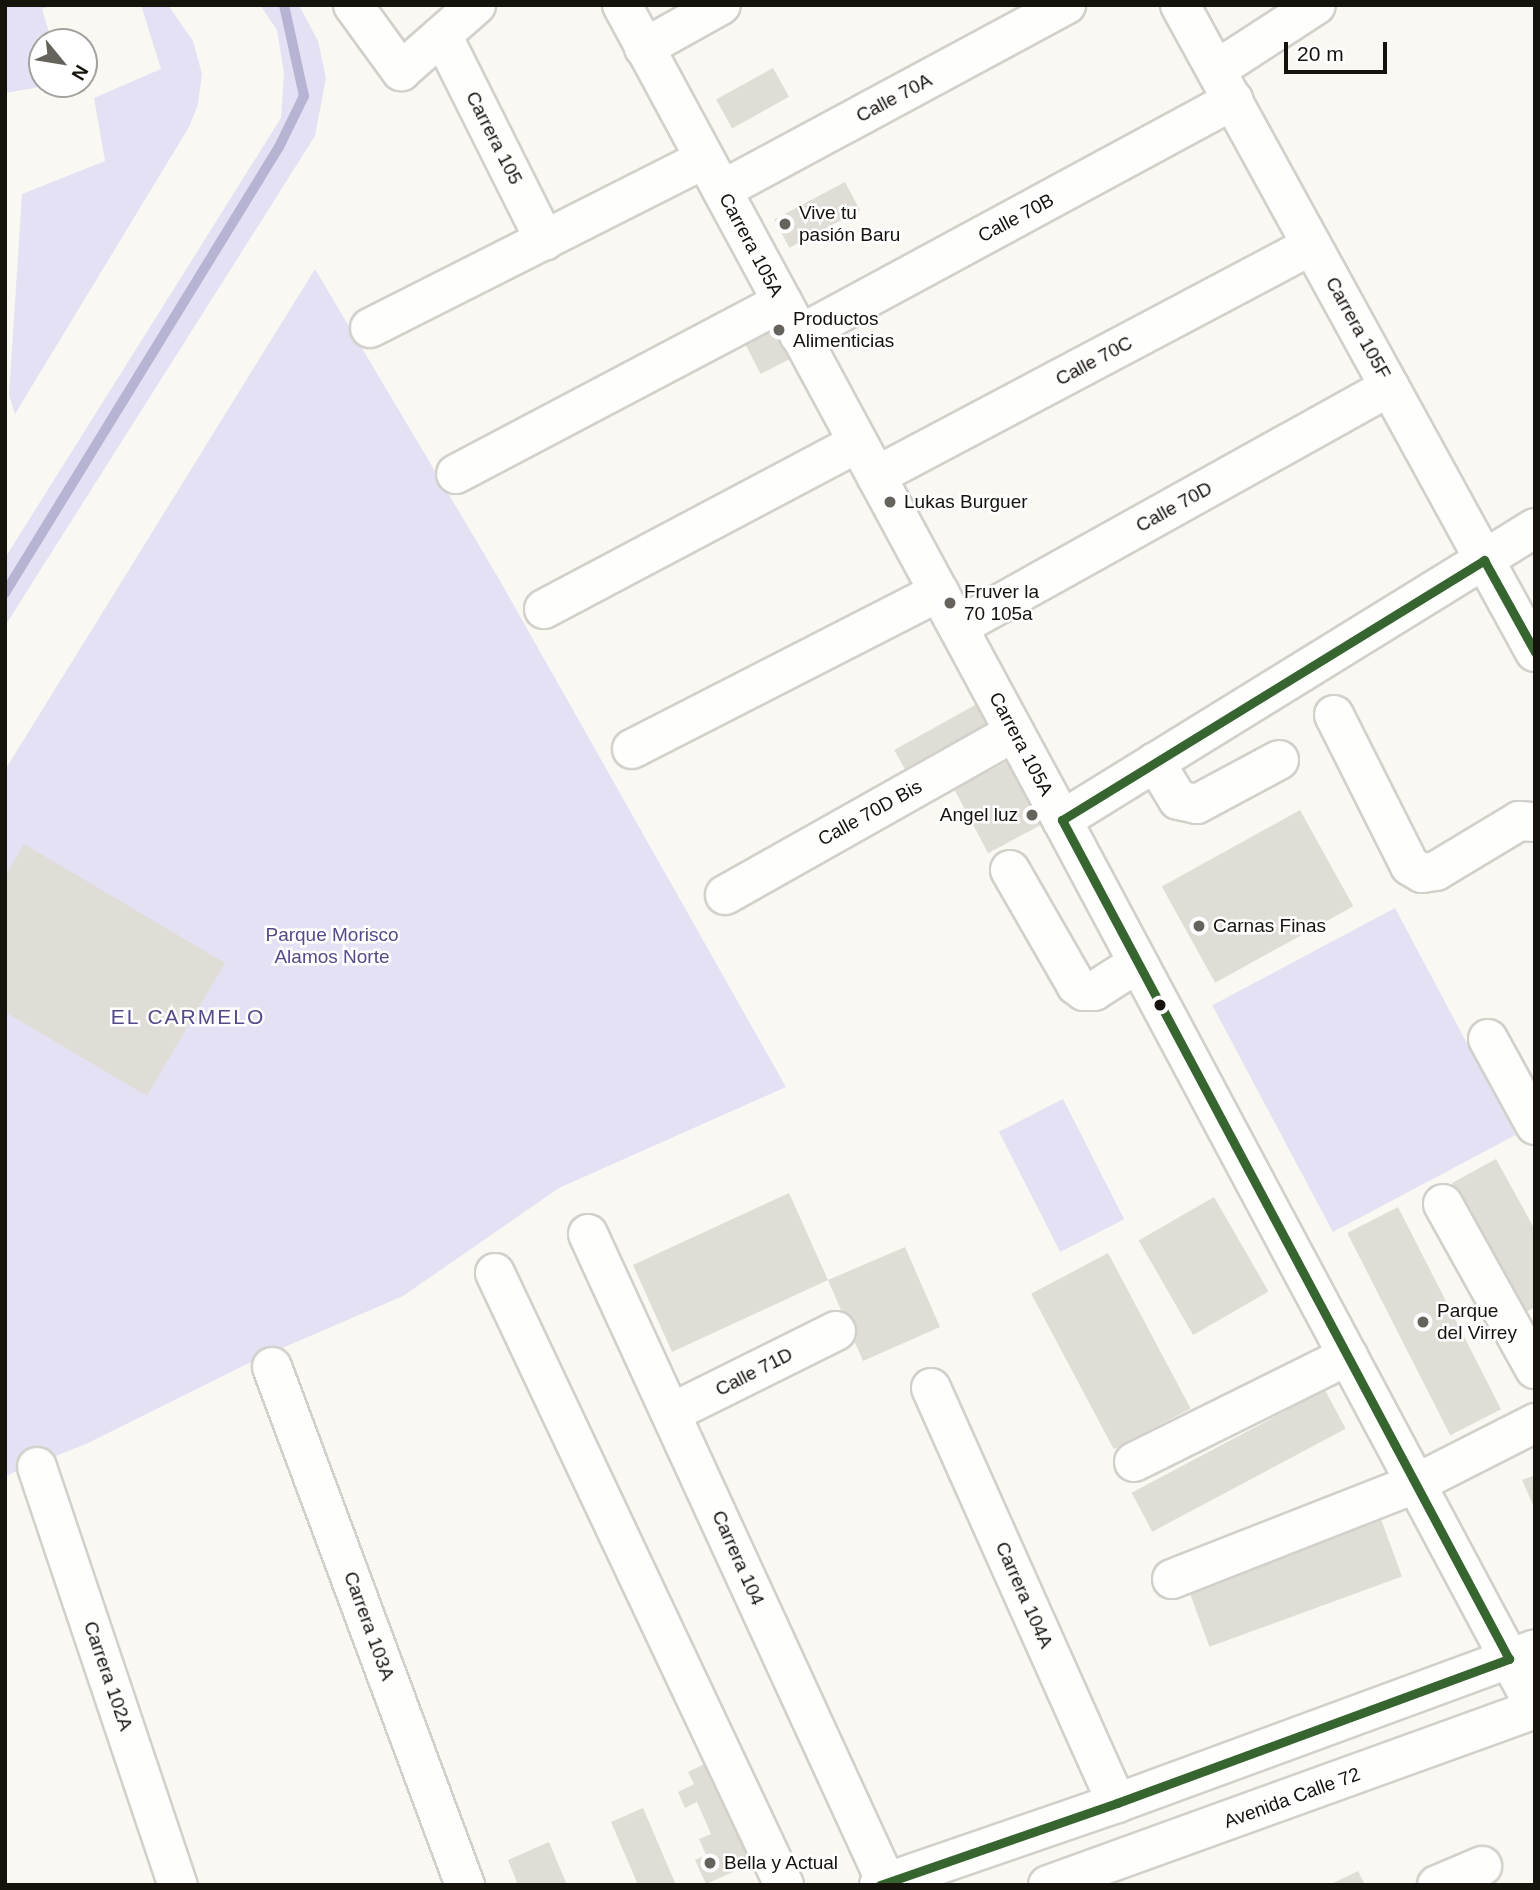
<!DOCTYPE html>
<meta charset="utf-8">
<style>
body{margin:0}
#map{position:relative;width:1540px;height:1890px;overflow:hidden;background:#faf8f2;font-family:Helvetica,sans-serif}
div>[style]{position:absolute}
.green>*{inset:0;background:#e5e1f5;transform-origin:0 0}
.stream>*{height:10px;margin:-5px;padding:0 5px;transform-origin:5px;border-radius:5px;background:#b7b3d2}
.building>*{inset:0;background:#e0ddd7;transform-origin:0 0}
.roads{filter:drop-shadow(2px 0 #d2d0ca) drop-shadow(-2px 0 #d2d0ca) drop-shadow(0 2px #d2d0ca) drop-shadow(0 -2px #d2d0ca)}
.minor>*{height:38px;margin:-19px;padding:0 19px;transform-origin:19px;border-radius:19px;background:#fefefd}
.major>*{height:38px;margin:-19px;padding:0 19px;transform-origin:19px;border-radius:19px;background:#fefefd}
.bus-1>*{height:9px;margin:-4.5px;padding:0 4.5px;transform-origin:4.5px;border-radius:4.5px;background:#36652f}
.dots>*{width:19px;height:19px;translate:-50% -50%;box-sizing:border-box;border:4px solid #fff;border-radius:50%}
span{translate:-50% -50%;white-space:nowrap;text-align:center;line-height:1.15;-webkit-text-stroke:5px #fff;paint-order:stroke}
.street-label{font-size:19px;color:#16130d}
.poi-label{font-size:19px;color:#16130d}
.left{translate:0 -50%;text-align:left}
.right{translate:-100% -50%;text-align:right}
.park-label{font-size:19px;color:#554a89}
.neighbourhood-label{font-size:21px;color:#564b89;letter-spacing:2px}
.frame{position:absolute;inset:0;border:7px solid #16130d;pointer-events:none}
.north{position:absolute;left:28px;top:28px;width:70px;height:70px;box-sizing:border-box;background:#fff;border:2px solid #a2a19e;border-radius:50%;rotate:120deg;font-size:19px;font-weight:700;line-height:28px;text-align:center;color:#16130d}
.north::after{content:'';display:block;margin:auto;width:24px;height:32px;background:#66635d;clip-path:polygon(50% 0,100% 100%,50% 72%,0 100%)}
.scale{position:absolute;left:1284px;top:42px;width:103px;height:32px;box-sizing:border-box;border:4px solid #16130d;border-top:0;padding-left:9px;font-size:21px;line-height:24px;white-space:nowrap;color:#16130d;-webkit-text-stroke:5px #fff;paint-order:stroke}
</style>
<div id="map">
<div class="green">
<div style="clip-path:polygon(5px 5px,52px 5px,42px 9px,52px 42px,42px 42px,42px 84px,58px 84px,5px 93px)"></div>
<div style="clip-path:polygon(141px 5px,168px 5px,193px 41px,202px 74px,198px 104px,189px 127px,15px 414px,9px 395px,22px 194px,105px 161px,94px 98px,161px 69px)"></div>
<div style="clip-path:polygon(260px 5px,299px 5px,318px 41px,326px 78px,315px 136px,5px 626px,5px 558px,281px 118px,284px 73px,277px 30px)"></div>
<div style="clip-path:polygon(315px 269px,499px 579px,786px 1087px,559px 1188px,403px 1296px,257px 1359px,86px 1444px,5px 1476px,5px 770px)"></div>
<div style="left:1395px;top:908px;width:257px;height:207px;rotate:62deg"></div>
<div style="left:1063px;top:1099px;width:135px;height:72px;rotate:63deg"></div>
</div>
<div class="stream">
<div style="left:5px;top:593px;width:523px;rotate:-58.44deg"></div>
<div style="left:279px;top:147px;width:57px;rotate:-63.9deg"></div>
<div style="left:304px;top:96px;width:93px;rotate:-102.4deg"></div>
</div>
<div class="building">
<div style="left:773px;top:68px;width:33px;height:65px;rotate:61deg"></div>
<div style="left:845px;top:182px;width:32px;height:80px;rotate:62deg"></div>
<div style="left:783px;top:321px;width:37px;height:44px;rotate:63deg"></div>
<div style="left:986px;top:699px;width:33px;height:105px;rotate:61deg"></div>
<div style="left:1010px;top:760px;width:72px;height:63px;rotate:62deg"></div>
<div style="left:1300px;top:810px;width:110px;height:158px;rotate:61deg"></div>
<div style="clip-path:polygon(24px 844px,225px 963px,147px 1096px,5px 1012px,5px 876px)"></div>
<div style="clip-path:polygon(1496px 1159px,1535px 1230px,1535px 1307px,1523px 1314px,1452px 1183px)"></div>
<div style="clip-path:polygon(789px 1193px,828px 1280px,905px 1247px,940px 1327px,863px 1361px,828px 1280px,672px 1352px,633px 1265px)"></div>
<div style="left:1214px;top:1197px;width:109px;height:87px;rotate:60deg"></div>
<div style="left:1398px;top:1207px;width:227px;height:57px;rotate:63deg"></div>
<div style="left:1108px;top:1253px;width:176px;height:87px;rotate:62deg"></div>
<div style="left:1325px;top:1390px;width:44px;height:219px;rotate:62deg"></div>
<div style="clip-path:polygon(1535px 1475px,1535px 1510px,1522px 1480px)"></div>
<div style="left:1377px;top:1508px;width:73px;height:205px;rotate:70deg"></div>
<div style="clip-path:polygon(709px 1762px,755px 1862px,706px 1884px,695px 1860px,706px 1855px,699px 1839px,711px 1834px,697px 1802px,685px 1808px,678px 1792px,694px 1784px,688px 1772px)"></div>
<div style="clip-path:polygon(643px 1808px,676px 1885px,638px 1885px,611px 1822px)"></div>
<div style="clip-path:polygon(549px 1842px,567px 1885px,518px 1885px,508px 1860px)"></div>
<div style="clip-path:polygon(1358px 1871px,1365px 1885px,1329px 1885px)"></div>
</div>
<div class="roads">
<div class="minor">
<div style="left:353px;top:5px;width:82px;rotate:54deg"></div>
<div style="left:401px;top:71px;width:100px;rotate:-41.3deg"></div>
<div style="left:622px;top:5px;width:926px;rotate:61.64deg"></div>
<div style="left:1062px;top:820px;width:1005px;rotate:61.93deg"></div>
<div style="left:1180px;top:5px;width:738px;rotate:61.25deg"></div>
<div style="left:442px;top:35px;width:230px;rotate:63.4deg"></div>
<div style="left:644px;top:48px;width:88px;rotate:-29.2deg"></div>
<div style="left:1216px;top:70px;width:119px;rotate:-33deg"></div>
<div style="left:722px;top:190px;width:391px;rotate:-28.3deg"></div>
<div style="left:370px;top:328px;width:374px;rotate:-26.8deg"></div>
<div style="left:799px;top:335px;width:494px;rotate:-28.4deg"></div>
<div style="left:456px;top:474px;width:369px;rotate:-27.8deg"></div>
<div style="left:876px;top:476px;width:493px;rotate:-27.9deg"></div>
<div style="left:544px;top:609px;width:355px;rotate:-27.9deg"></div>
<div style="left:958px;top:627px;width:494px;rotate:-29.1deg"></div>
<div style="left:1334px;top:715px;width:169px;rotate:63.3deg"></div>
<div style="left:1410px;top:866px;width:14px;rotate:30deg"></div>
<div style="left:1422px;top:873px;width:14px;rotate:-8deg"></div>
<div style="left:1436px;top:871px;width:97px;rotate:-31.1deg"></div>
<div style="left:1519px;top:821px;width:16px;rotate:4deg"></div>
<div style="left:632px;top:749px;width:345px;rotate:-27.1deg"></div>
<div style="left:1155px;top:762px;width:44px;rotate:58.8deg"></div>
<div style="left:1178px;top:800px;width:19px;rotate:12deg"></div>
<div style="left:1197px;top:804px;width:93px;rotate:-28.2deg"></div>
<div style="left:1062px;top:820px;width:556px;rotate:-31.69deg"></div>
<div style="left:1010px;top:870px;width:133px;rotate:60.1deg"></div>
<div style="left:1076px;top:985px;width:10px;rotate:37deg"></div>
<div style="left:1084px;top:991px;width:10px"></div>
<div style="left:1094px;top:991px;width:52px;rotate:-32.5deg"></div>
<div style="left:725px;top:895px;width:332px;rotate:-29.4deg"></div>
<div style="left:1488px;top:1039px;width:98px;rotate:61.3deg"></div>
<div style="left:1443px;top:1204px;width:189px;rotate:60.9deg"></div>
<div style="left:588px;top:1234px;width:713px;rotate:65.3deg"></div>
<div style="left:495px;top:1273px;width:677px;rotate:64.72deg"></div>
<div style="left:272px;top:1367px;width:553px;rotate:69.57deg"></div>
<div style="left:931px;top:1388px;width:455px;rotate:65.9deg"></div>
<div style="left:673px;top:1412px;width:182px;rotate:-26.4deg"></div>
<div style="left:1134px;top:1462px;width:239px;rotate:-26.4deg"></div>
<div style="left:37px;top:1467px;width:441px;rotate:71.4deg"></div>
<div style="left:1172px;top:1579px;width:261px;rotate:-21.4deg"></div>
<div style="left:1415px;top:1484px;width:135px;rotate:-26.9deg"></div>
<div style="left:1437px;top:1885px;width:49px;rotate:-22.9deg"></div>
</div>
<div class="major">
<div style="left:879px;top:1885px;width:252px;rotate:-19deg"></div>
<div style="left:1117px;top:1803px;width:445px;rotate:-20.2deg"></div>
<div style="left:1048px;top:1885px;width:518px;rotate:-19.87deg"></div>
</div>
</div>
<div class="bus-1">
<div style="left:880px;top:1885px;width:251px;rotate:-19.1deg"></div>
<div style="left:1117px;top:1803px;width:418px;rotate:-20.2deg"></div>
<div style="left:1509px;top:1659px;width:951px;rotate:-118.05deg"></div>
<div style="left:1062px;top:820px;width:496px;rotate:-31.6deg"></div>
<div style="left:1484px;top:560px;width:105px;rotate:61deg"></div>
</div>
<div class="dots">
<div style="left:785px;top:224px;background:#66635d"></div>
<div style="left:779px;top:330px;background:#66635d"></div>
<div style="left:890px;top:502px;background:#66635d"></div>
<div style="left:950px;top:603px;background:#66635d"></div>
<div style="left:1032px;top:815px;background:#66635d"></div>
<div style="left:1199px;top:926px;background:#66635d"></div>
<div style="left:1160px;top:1005px;background:#16130d"></div>
<div style="left:1423px;top:1322px;background:#66635d"></div>
<div style="left:710px;top:1863px;background:#66635d"></div>
</div>
<div class="street-label">
<span style="left:894px;top:98px;rotate:-28deg">Calle 70A</span>
<span style="left:494px;top:138px;rotate:63deg">Carrera 105</span>
<span style="left:1016px;top:218px;rotate:-28deg">Calle 70B</span>
<span style="left:751px;top:245px;rotate:62deg">Carrera 105A</span>
<span style="left:1358px;top:328px;rotate:61deg">Carrera 105F</span>
<span style="left:1094px;top:361px;rotate:-28deg">Calle 70C</span>
<span style="left:1174px;top:507px;rotate:-29deg">Calle 70D</span>
<span style="left:1021px;top:744px;rotate:62deg">Carrera 105A</span>
<span style="left:870px;top:813px;rotate:-29deg">Calle 70D Bis</span>
<span style="left:754px;top:1372px;rotate:-27deg">Calle 71D</span>
<span style="left:738px;top:1558px;rotate:66deg">Carrera 104</span>
<span style="left:1024px;top:1595px;rotate:66deg">Carrera 104A</span>
<span style="left:369px;top:1626px;rotate:70deg">Carrera 103A</span>
<span style="left:108px;top:1676px;rotate:71deg">Carrera 102A</span>
<span style="left:1292px;top:1798px;rotate:-20deg">Avenida Calle 72</span>
</div>
<div class="poi-label">
<span class="left" style="left:799px;top:224px">Vive tu<br>pasión Baru</span>
<span class="left" style="left:793px;top:330px">Productos<br>Alimenticias</span>
<span class="left" style="left:904px;top:502px">Lukas Burguer</span>
<span class="left" style="left:964px;top:603px">Fruver la<br>70 105a</span>
<span class="right" style="left:1018px;top:815px">Angel luz</span>
<span class="left" style="left:1213px;top:926px">Carnas Finas</span>
<span class="left" style="left:1437px;top:1322px">Parque<br>del Virrey</span>
<span class="left" style="left:724px;top:1863px">Bella y Actual</span>
</div>
<div class="park-label">
<span style="left:332px;top:946px">Parque Morisco<br>Alamos Norte</span>
</div>
<div class="neighbourhood-label">
<span style="left:188px;top:1017px">EL CARMELO</span>
</div>
<div class="frame"></div>
<div class="north">N</div>
<div class="scale">20 m</div>
</div>
